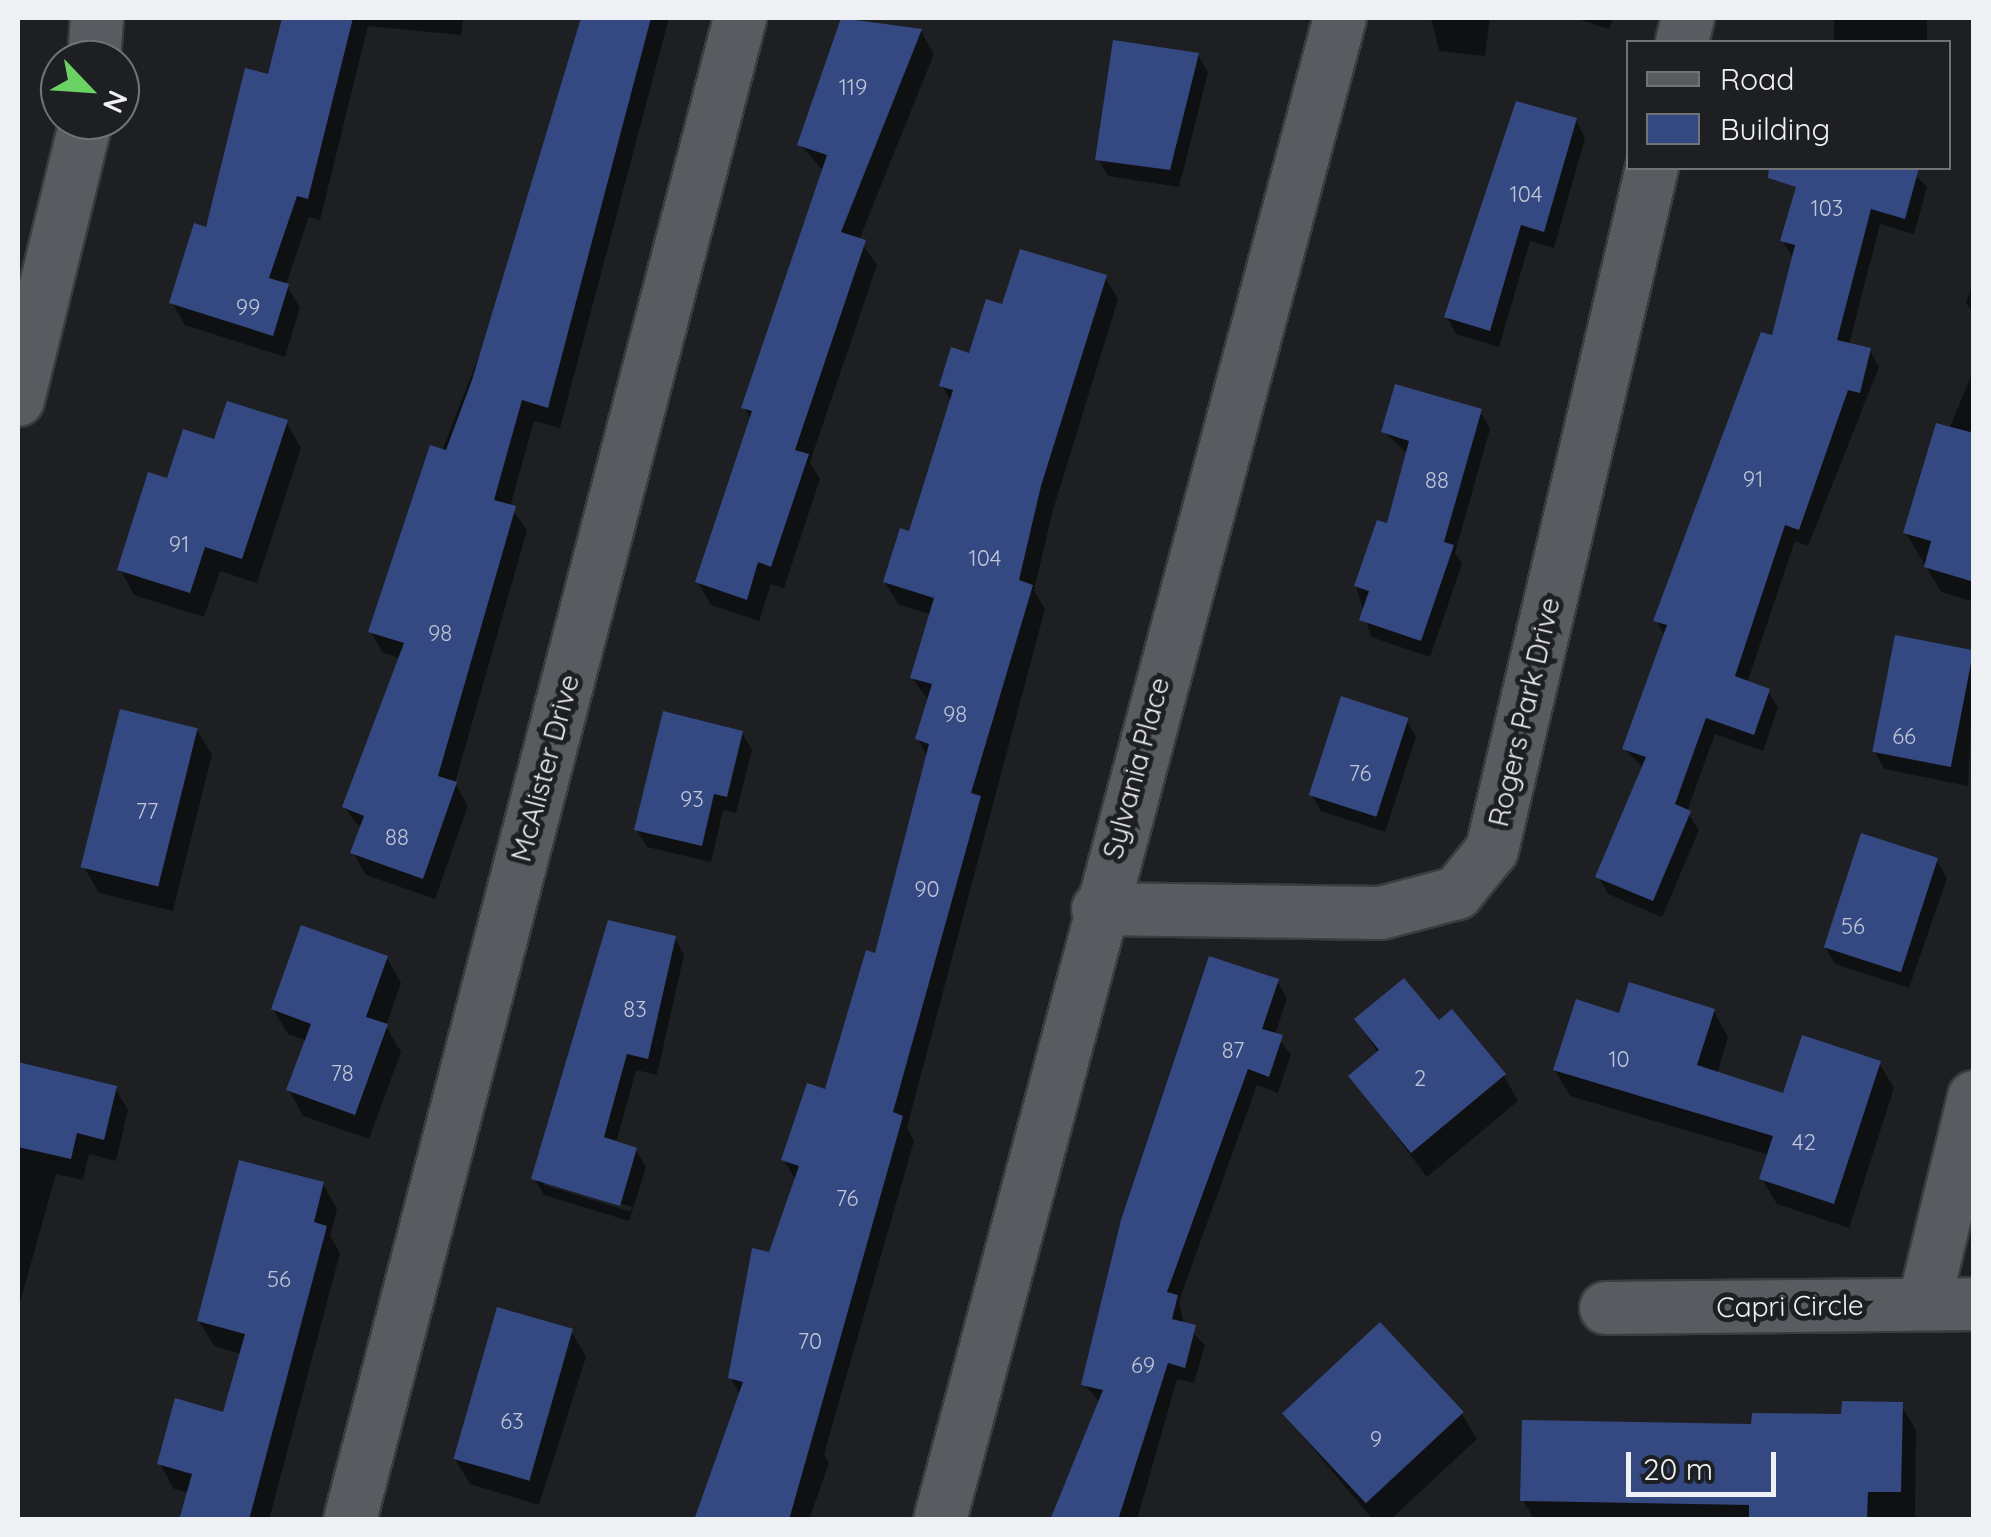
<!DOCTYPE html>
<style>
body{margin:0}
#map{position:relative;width:1991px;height:1537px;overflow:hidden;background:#1d1f23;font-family:Quicksand,sans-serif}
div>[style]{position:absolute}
.shadow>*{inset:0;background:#0007;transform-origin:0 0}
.building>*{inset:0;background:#344981;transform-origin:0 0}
.roads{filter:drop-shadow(2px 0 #3a3c3f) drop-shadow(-2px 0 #3a3c3f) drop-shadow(0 2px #3a3c3f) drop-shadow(0 -2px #3a3c3f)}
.street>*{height:52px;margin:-26px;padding:0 26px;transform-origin:26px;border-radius:26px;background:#585b60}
span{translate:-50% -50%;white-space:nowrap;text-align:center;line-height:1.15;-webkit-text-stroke:10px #1d1f23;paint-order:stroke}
.number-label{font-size:22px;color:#c0c6d6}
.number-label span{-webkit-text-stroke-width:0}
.street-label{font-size:28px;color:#eff0f3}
.frame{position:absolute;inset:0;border:20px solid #eff0f3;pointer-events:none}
.legend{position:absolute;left:1626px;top:40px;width:325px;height:130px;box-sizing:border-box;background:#1d1f23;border:2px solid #717376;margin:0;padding:12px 18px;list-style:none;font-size:30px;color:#eff0f3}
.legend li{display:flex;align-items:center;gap:20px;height:50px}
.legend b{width:50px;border:2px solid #717376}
.north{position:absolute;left:40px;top:40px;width:100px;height:100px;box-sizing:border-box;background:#1d1f23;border:2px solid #717376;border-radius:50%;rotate:115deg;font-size:28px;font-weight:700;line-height:40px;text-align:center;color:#eff0f3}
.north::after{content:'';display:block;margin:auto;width:35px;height:45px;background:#6ad364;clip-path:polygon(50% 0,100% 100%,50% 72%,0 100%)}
.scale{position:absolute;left:1626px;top:1452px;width:150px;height:45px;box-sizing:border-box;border:5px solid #eff0f3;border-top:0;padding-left:12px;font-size:30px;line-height:35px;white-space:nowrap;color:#eff0f3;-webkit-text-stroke:8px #1d1f23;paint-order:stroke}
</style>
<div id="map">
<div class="shadow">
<div style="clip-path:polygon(284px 18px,463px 18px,461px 35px,368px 26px,320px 220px,309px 217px,286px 284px,300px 308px,285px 357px,185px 325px,172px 303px,270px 77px)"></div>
<div style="clip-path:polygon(581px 18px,669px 18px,560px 428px,534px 421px,510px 507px,527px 530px,455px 783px,468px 806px,435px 899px,366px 875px,353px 853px,362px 830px,344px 807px,400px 658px,383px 653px,371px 632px,510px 277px)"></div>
<div style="clip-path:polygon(844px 18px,921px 31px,934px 54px,859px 240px,877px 265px,810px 462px,820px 479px,784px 588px,771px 584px,759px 621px,711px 605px,698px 582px,751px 420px,744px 407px,824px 172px,800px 144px)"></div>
<div style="clip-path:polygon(1431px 18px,1490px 18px,1485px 56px,1439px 51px)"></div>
<div style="clip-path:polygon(1574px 18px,1613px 18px,1609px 29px)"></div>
<div style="left:1834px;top:18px;width:93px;height:25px"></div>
<div style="clip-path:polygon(1198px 55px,1208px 72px,1179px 187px,1108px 176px,1098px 159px)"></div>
<div style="clip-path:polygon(1576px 120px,1585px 138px,1554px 248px,1530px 241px,1499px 347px,1456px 334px,1447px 317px)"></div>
<div style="clip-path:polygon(1804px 168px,1908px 168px,1927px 187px,1914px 234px,1880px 224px,1849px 345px,1869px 350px,1879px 367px,1808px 546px,1795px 541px,1747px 683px,1768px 691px,1778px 708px,1763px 751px,1715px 734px,1687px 812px,1699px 830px,1662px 917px,1608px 894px,1598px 876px,1644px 769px,1624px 748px,1665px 637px,1656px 620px,1773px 338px,1794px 260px,1783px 241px)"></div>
<div style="clip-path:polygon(1105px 277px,1118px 299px,1053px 510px,1034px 590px,1045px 609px,907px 1127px,914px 1141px,824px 1454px,829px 1463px,809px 1520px,696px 1520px,741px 1396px,730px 1377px,796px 1181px,784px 1160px,827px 1093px,877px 956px,928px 758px,918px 739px,929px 701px,912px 678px,932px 615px,898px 604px,885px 582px,911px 534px,952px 403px,942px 386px,1004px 307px)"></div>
<div style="clip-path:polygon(1974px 280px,1974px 315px,1966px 302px)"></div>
<div style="clip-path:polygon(1974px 369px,1974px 602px,1941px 592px,1906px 533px)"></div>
<div style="clip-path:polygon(1480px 411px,1490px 429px,1455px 553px,1462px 564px,1430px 657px,1371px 637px,1356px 586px,1388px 526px,1408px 454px,1384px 432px)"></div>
<div style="clip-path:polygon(286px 422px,301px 448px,257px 583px,220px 571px,204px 617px,134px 595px,120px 569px,168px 481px,216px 442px)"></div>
<div style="clip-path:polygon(1974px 653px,1968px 786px,1884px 769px,1875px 752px)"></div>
<div style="clip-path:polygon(1406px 720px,1416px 737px,1385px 832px,1321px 811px,1311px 794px)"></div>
<div style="clip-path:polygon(197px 730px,212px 755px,173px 911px,99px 893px,84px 867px)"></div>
<div style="clip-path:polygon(742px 733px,752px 750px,736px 813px,723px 810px,711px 862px,647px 847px,637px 830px)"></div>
<div style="clip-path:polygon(1937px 861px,1947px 878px,1909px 988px,1835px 964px,1825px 947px)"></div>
<div style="clip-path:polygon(evenodd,675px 938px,684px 955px,657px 1075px,636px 1070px,616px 1143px,636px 1150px,646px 1167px,629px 1221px,544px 1195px,534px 1178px,675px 938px,544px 1180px,632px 1207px,631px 1212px,544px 1185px,544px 1180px)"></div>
<div style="clip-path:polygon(387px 958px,401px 983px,386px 1026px,401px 1052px,369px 1139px,303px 1116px,289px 1090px,307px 1041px,288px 1034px,273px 1009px)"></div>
<div style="clip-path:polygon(1277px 981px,1287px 998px,1275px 1035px,1291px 1054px,1278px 1093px,1257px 1085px,1179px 1301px,1184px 1325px,1205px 1345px,1194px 1383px,1177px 1379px,1137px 1520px,1052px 1520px,1101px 1403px,1084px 1384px)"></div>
<div style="clip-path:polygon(1714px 1011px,1728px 1037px,1717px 1074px,1785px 1096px,1879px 1063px,1894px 1088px,1849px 1228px,1777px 1204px,1762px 1179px,1770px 1155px,1570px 1096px,1555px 1070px,1621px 1016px)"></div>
<div style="clip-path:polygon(1357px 1020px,1439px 1023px,1504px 1076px,1518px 1101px,1427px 1177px,1351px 1076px,1379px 1054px)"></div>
<div style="clip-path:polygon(18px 1065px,115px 1088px,128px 1110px,116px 1161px,89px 1154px,83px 1180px,56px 1174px,18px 1310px)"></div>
<div style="clip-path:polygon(323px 1184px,337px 1209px,330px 1236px,340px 1253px,269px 1520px,182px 1520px,189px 1493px,174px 1489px,160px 1464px,224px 1415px,242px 1354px,214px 1346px,199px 1321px)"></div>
<div style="clip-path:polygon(571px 1331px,586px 1357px,539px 1505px,470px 1484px,455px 1459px)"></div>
<div style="clip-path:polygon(1901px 1405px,1916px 1430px,1915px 1517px,1534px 1520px,1523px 1500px,1754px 1426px)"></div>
<div style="clip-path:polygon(1462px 1414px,1477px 1439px,1390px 1520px,1373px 1520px,1285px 1415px)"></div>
</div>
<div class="building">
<div style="clip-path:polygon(282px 18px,353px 18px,308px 199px,297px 196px,269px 278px,289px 284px,273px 336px,169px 303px,194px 223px,206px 227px,245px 68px,268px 74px)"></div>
<div style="clip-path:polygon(581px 18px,651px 18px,548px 408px,522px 400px,494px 500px,516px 506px,438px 776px,457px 782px,423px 879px,350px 853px,364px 816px,342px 807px,404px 643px,368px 632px,430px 445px,446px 450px,472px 380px)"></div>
<div style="clip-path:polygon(841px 18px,922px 29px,841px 232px,866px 240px,795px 450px,809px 454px,771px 567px,758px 562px,747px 600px,695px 582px,752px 411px,741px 408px,827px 155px,797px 145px)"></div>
<div style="clip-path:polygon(1113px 40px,1199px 53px,1170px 170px,1095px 160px)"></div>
<div style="clip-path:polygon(1516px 101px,1577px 118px,1544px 232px,1521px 225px,1490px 331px,1444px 317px)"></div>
<div style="clip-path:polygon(1769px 168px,1919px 168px,1905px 219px,1871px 209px,1837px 340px,1871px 348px,1860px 393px,1848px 390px,1799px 530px,1785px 525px,1735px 676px,1770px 689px,1754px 735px,1706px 718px,1675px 804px,1691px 811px,1653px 901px,1595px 877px,1646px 757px,1622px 749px,1667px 625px,1653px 621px,1761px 332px,1772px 335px,1795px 245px,1780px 241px,1796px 187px,1768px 178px)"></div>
<div style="clip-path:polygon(1020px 249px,1107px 275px,1041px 486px,1019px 580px,1033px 585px,971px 793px,981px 796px,893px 1112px,903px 1116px,789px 1520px,694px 1520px,743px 1382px,728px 1378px,752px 1248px,769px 1252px,799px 1166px,781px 1160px,807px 1083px,825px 1089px,866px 950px,875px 953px,929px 744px,915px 739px,932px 684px,910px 678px,934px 598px,883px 582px,900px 528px,909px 531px,953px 390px,939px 386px,951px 347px,969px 353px,986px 299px,1002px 304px)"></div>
<div style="clip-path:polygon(1395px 384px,1482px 409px,1444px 542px,1454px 545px,1421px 641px,1359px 620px,1369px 591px,1354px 586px,1377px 520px,1387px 523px,1409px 441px,1381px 432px)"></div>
<div style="clip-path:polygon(227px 401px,288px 420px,242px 559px,205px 547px,190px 593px,117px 570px,148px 472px,167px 478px,183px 429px,214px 439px)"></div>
<div style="clip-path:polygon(1936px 423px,1974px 433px,1974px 582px,1924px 567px,1931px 541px,1903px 533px)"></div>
<div style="left:1895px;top:635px;width:80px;height:119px;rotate:11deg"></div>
<div style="left:1341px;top:696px;width:71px;height:104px;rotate:18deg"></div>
<div style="left:120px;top:709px;width:80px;height:163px;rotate:14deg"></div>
<div style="clip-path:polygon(663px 711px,743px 731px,727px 797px,714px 794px,702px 846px,634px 830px)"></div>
<div style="left:1861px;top:833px;width:81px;height:120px;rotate:18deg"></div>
<div style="clip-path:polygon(608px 920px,676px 936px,648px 1059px,627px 1054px,604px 1137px,637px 1148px,620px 1206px,531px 1179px)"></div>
<div style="clip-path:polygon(301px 925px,388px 956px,366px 1017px,388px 1024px,355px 1115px,286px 1090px,311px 1024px,271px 1009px)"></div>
<div style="clip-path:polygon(1209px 956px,1279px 979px,1262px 1029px,1283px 1035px,1269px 1077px,1248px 1069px,1167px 1292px,1178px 1295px,1172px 1319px,1196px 1325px,1185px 1368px,1168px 1363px,1118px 1520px,1050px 1520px,1103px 1390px,1081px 1385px,1121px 1220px)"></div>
<div style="clip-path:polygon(1404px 978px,1439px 1020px,1452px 1009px,1506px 1074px,1411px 1153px,1348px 1076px,1379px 1050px,1354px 1019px)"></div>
<div style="clip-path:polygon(1629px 982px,1715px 1009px,1697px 1065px,1783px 1093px,1802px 1035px,1881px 1061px,1834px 1204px,1759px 1179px,1773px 1136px,1553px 1070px,1576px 999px,1619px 1013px)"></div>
<div style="clip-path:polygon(18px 1062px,117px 1086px,104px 1140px,77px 1133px,71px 1159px,18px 1147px)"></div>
<div style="clip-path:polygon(239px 1160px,324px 1182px,314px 1222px,327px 1226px,249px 1520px,179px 1520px,192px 1474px,157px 1464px,175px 1398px,223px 1412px,245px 1334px,197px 1321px)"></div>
<div style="left:497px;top:1307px;width:79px;height:158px;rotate:16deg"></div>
<div style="left:1380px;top:1322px;width:123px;height:134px;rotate:47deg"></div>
<div style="clip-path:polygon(1842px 1401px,1903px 1402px,1901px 1492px,1868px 1492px,1867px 1520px,1749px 1520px,1749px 1505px,1520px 1501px,1522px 1420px,1751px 1424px,1752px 1413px,1841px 1414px)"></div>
</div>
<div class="roads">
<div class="street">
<div style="left:1682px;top:42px;width:25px;rotate:-76deg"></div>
<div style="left:94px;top:60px;width:42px;rotate:-85.9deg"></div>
<div style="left:18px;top:400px;width:288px;rotate:-76.3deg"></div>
<div style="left:1098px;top:909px;width:283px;rotate:0.8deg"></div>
<div style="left:1381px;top:913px;width:79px;rotate:-14.7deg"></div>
<div style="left:1457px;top:893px;width:55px;rotate:-50.9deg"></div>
<div style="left:1492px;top:850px;width:701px;rotate:-76.8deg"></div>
<div style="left:1924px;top:1304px;width:213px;rotate:-76.4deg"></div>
<div style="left:1606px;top:1308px;width:368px;rotate:-0.6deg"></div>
<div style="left:350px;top:1520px;width:1552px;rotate:-75.44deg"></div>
<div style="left:940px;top:1520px;width:1554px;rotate:-75.09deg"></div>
</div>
</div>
<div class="number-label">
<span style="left:853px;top:88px">119</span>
<span style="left:1526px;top:195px">104</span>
<span style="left:1827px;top:209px">103</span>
<span style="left:248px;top:308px">99</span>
<span style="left:1753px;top:480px">91</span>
<span style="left:1437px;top:481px">88</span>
<span style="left:179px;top:545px">91</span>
<span style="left:985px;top:559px">104</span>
<span style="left:440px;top:634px">98</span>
<span style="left:955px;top:715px">98</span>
<span style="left:1904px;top:737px">66</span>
<span style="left:1360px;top:774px">76</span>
<span style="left:692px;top:800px">93</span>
<span style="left:147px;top:812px">77</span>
<span style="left:397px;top:838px">88</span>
<span style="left:927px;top:890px">90</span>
<span style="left:1853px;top:927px">56</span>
<span style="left:635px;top:1010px">83</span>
<span style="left:1233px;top:1051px">87</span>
<span style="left:1619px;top:1060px">10</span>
<span style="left:342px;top:1074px">78</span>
<span style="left:1420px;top:1079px">2</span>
<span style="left:1804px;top:1143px">42</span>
<span style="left:847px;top:1199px">76</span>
<span style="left:279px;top:1280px">56</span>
<span style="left:810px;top:1342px">70</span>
<span style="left:1143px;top:1366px">69</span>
<span style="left:512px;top:1422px">63</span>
<span style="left:1376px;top:1440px">9</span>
</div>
<div class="street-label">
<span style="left:1524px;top:712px;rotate:-77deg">Rogers Park Drive</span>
<span style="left:545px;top:768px;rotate:-75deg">McAlister Drive</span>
<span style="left:1136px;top:768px;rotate:-75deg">Sylvania Place</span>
<span style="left:1790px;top:1306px;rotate:-1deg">Capri Circle</span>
</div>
<div class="frame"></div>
<ul class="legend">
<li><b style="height:12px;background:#585b60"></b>Road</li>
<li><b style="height:28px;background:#344981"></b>Building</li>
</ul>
<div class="north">N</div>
<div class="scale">20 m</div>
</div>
